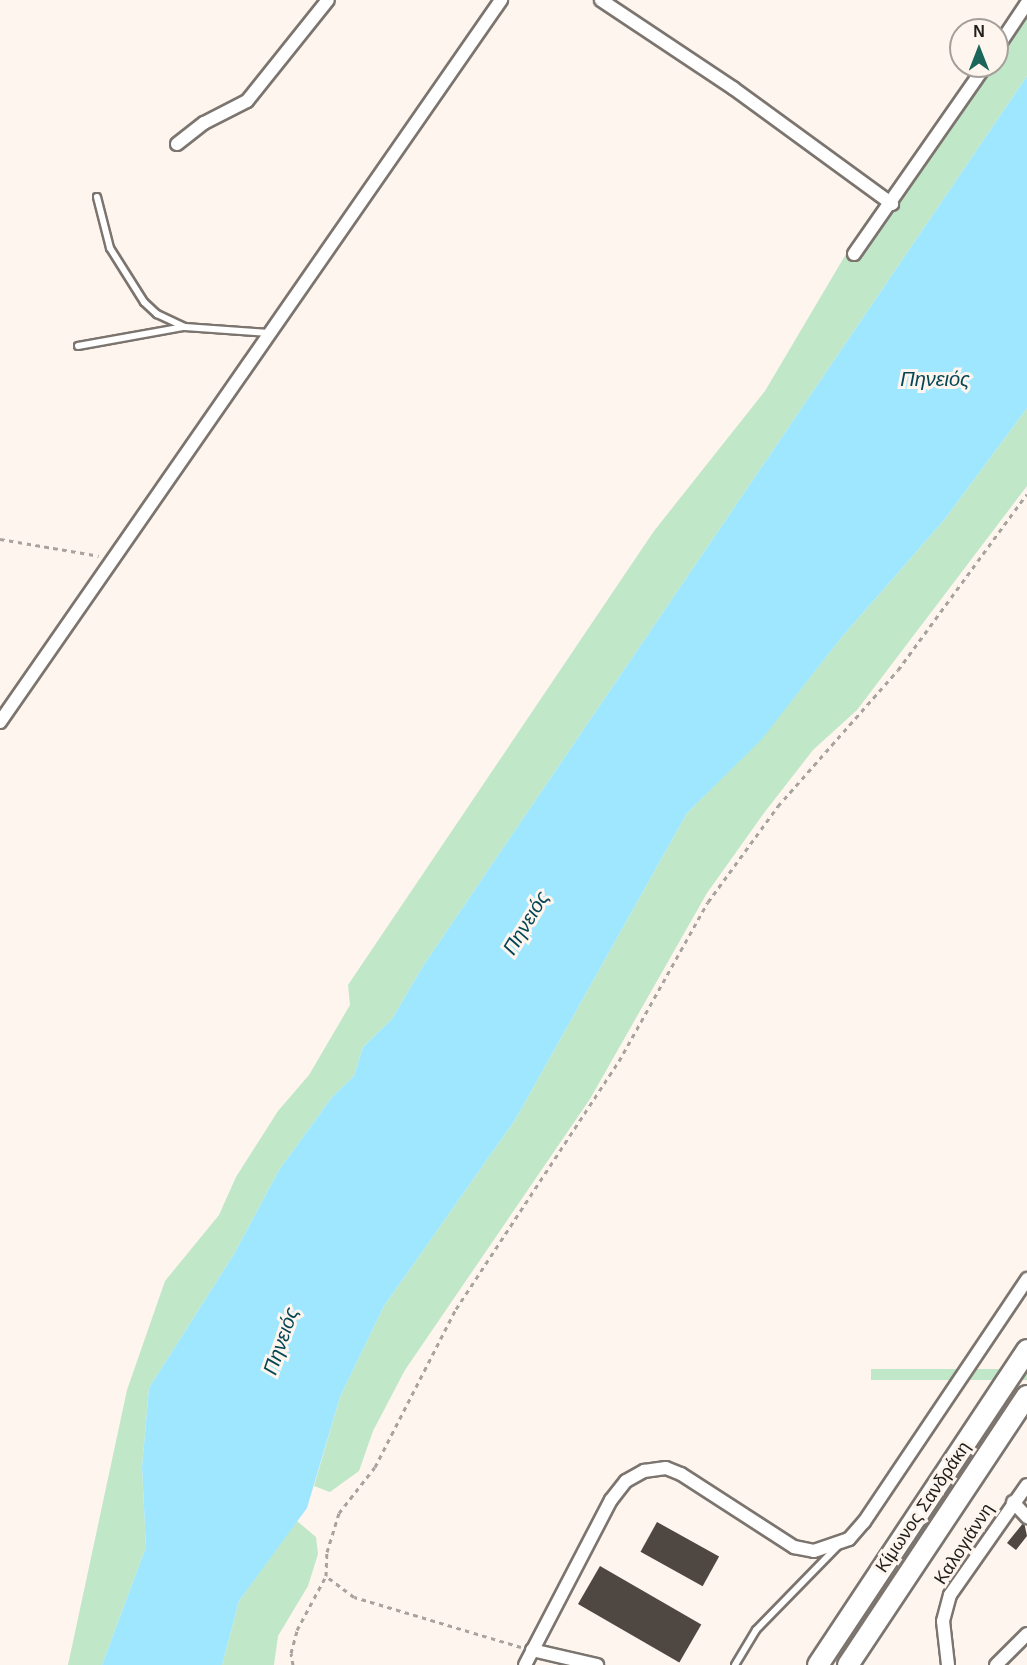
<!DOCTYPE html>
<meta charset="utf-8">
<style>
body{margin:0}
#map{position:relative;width:1027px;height:1665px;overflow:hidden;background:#fdf5ee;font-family:Arial,sans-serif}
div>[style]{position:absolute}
.green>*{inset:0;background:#c0e7c8;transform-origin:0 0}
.water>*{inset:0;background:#9fe7fe}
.building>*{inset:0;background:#4e4742;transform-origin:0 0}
.path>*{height:3px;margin-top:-1.5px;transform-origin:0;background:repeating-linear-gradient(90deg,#a9a39e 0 4.5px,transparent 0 9px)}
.roads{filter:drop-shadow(2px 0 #7c756f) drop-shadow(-2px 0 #7c756f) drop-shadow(0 2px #7c756f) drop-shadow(0 -2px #7c756f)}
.service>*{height:6px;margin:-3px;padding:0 3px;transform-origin:3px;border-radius:3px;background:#fff}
.minor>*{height:12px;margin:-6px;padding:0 6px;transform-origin:6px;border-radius:6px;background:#fff}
.trunk>*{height:20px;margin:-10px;padding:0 10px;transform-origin:10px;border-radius:10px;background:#fff}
span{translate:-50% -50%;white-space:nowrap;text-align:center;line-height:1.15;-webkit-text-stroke:6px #fdf5ee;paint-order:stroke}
.street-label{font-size:18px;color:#201e1b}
.water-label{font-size:20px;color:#044656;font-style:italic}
.north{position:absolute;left:949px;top:18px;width:60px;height:60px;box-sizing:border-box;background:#fdf5ee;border:2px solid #a59f9a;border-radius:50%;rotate:0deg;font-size:16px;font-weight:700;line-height:24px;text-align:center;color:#201e1b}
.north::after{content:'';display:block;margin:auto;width:21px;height:27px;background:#1b655b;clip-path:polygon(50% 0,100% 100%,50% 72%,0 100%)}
</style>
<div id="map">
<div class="green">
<div style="clip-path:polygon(1019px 0,1027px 0,1027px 76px,423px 966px,392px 1019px,363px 1047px,354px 1076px,332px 1097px,279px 1170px,234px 1254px,149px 1388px,142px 1467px,146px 1547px,102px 1665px,68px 1665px,127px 1390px,165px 1281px,219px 1215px,236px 1177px,278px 1111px,309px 1075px,350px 1005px,348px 985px,654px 531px,765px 391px,862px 227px,975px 66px,997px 66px,997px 33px)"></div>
<div style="clip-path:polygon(1027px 408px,1027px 486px,857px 710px,813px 750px,764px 813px,707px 893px,590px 1099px,405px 1370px,373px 1431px,359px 1471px,330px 1492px,314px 1486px,340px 1397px,384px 1306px,515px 1120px,687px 813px,761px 739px,841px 638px,944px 520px)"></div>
<div style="left:1027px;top:1369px;width:11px;height:156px;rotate:90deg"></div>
<div style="clip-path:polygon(297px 1521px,316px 1537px,318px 1554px,308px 1586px,278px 1636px,274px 1665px,222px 1665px,239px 1601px)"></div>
</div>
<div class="water">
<div style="clip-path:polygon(1027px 76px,1027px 408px,944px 520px,841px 638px,761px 740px,687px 813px,515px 1120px,384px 1306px,340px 1397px,307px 1508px,239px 1601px,222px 1665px,102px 1665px,146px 1547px,142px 1467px,149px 1388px,234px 1254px,279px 1170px,332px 1097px,354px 1076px,363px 1047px,392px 1019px,423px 966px)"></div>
</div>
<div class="building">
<div style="left:657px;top:1522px;width:71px;height:34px;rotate:29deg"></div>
<div style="clip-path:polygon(1024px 1522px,1027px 1536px,1016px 1550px,1007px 1543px)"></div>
<div style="left:600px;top:1566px;width:117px;height:44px;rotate:30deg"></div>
</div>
<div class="path">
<div style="left:0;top:539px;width:100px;rotate:9.7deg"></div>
<div style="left:521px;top:1647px;width:174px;rotate:-163.3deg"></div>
<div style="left:354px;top:1597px;width:35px;rotate:-143deg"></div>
<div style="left:326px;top:1576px;width:24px;rotate:-88deg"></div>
<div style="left:327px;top:1552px;width:41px;rotate:-72.9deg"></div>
<div style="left:339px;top:1513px;width:58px;rotate:-52deg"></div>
<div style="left:375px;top:1467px;width:178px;rotate:-62.9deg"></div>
<div style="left:456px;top:1309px;width:297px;rotate:-56.7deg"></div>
<div style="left:619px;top:1061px;width:182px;rotate:-60.8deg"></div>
<div style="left:708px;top:902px;width:119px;rotate:-53.9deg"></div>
<div style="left:778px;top:806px;width:181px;rotate:-48.6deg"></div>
<div style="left:898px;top:670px;width:218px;rotate:-53.8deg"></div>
<div style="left:293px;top:1665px;width:12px;rotate:-99deg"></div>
<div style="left:291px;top:1653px;width:24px;rotate:-75deg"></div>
<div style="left:297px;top:1630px;width:61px;rotate:-61.8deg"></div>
</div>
<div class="roads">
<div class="service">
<div style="left:97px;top:197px;width:53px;rotate:75.7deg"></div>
<div style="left:110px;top:248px;width:64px;rotate:57.8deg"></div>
<div style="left:144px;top:302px;width:18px;rotate:43deg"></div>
<div style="left:157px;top:314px;width:31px;rotate:25deg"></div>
<div style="left:185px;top:327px;width:84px;rotate:4.1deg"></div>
<div style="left:78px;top:346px;width:108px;rotate:-10.2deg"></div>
<div style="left:735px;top:1665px;width:41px;rotate:-59deg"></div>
<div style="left:756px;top:1630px;width:122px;rotate:-45.7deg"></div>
</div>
<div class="minor">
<div style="left:601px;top:0;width:159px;rotate:33.7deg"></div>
<div style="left:733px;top:88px;width:197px;rotate:36.1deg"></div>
<div style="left:997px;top:48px;width:54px;rotate:-56.3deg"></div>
<div style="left:177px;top:144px;width:34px;rotate:-38deg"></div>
<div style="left:204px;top:123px;width:48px;rotate:-27.1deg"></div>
<div style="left:247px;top:101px;width:129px;rotate:-51.3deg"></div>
<div style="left:854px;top:254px;width:229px;rotate:-55.1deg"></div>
<div style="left:0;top:722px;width:879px;rotate:-55.24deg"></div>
<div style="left:1013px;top:1502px;width:21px;rotate:47deg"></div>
<div style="left:532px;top:1650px;width:67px;rotate:13deg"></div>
<div style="left:525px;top:1665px;width:186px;rotate:-62.5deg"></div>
<div style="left:611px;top:1500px;width:24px;rotate:-52deg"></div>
<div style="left:626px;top:1481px;width:21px;rotate:-29deg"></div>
<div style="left:644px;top:1471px;width:22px;rotate:-8deg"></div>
<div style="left:666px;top:1468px;width:16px;rotate:22deg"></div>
<div style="left:681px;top:1474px;width:135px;rotate:32.9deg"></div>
<div style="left:794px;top:1547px;width:20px;rotate:11deg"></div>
<div style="left:814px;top:1551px;width:37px;rotate:-19deg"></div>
<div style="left:849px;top:1539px;width:23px;rotate:-49deg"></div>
<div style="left:864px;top:1522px;width:293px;rotate:-56.1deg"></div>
<div style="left:948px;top:1665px;width:44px;rotate:-96.5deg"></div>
<div style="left:943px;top:1621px;width:27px;rotate:-75deg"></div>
<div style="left:950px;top:1595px;width:134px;rotate:-55deg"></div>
<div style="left:996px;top:1665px;width:44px;rotate:-45deg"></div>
</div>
<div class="trunk">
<div style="left:818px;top:1665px;width:378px;rotate:-56.4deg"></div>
<div style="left:848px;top:1665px;width:323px;rotate:-56.4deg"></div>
</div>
</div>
<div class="street-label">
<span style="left:923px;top:1507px;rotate:-56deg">Κίμωνος Σανδράκη</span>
<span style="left:964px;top:1544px;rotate:-57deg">Καλογιάννη</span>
</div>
<div class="water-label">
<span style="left:935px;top:379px">Πηνειός</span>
<span style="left:526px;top:923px;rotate:-59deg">Πηνειός</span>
<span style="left:281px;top:1341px;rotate:-71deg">Πηνειός</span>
</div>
<div class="north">N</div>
</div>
